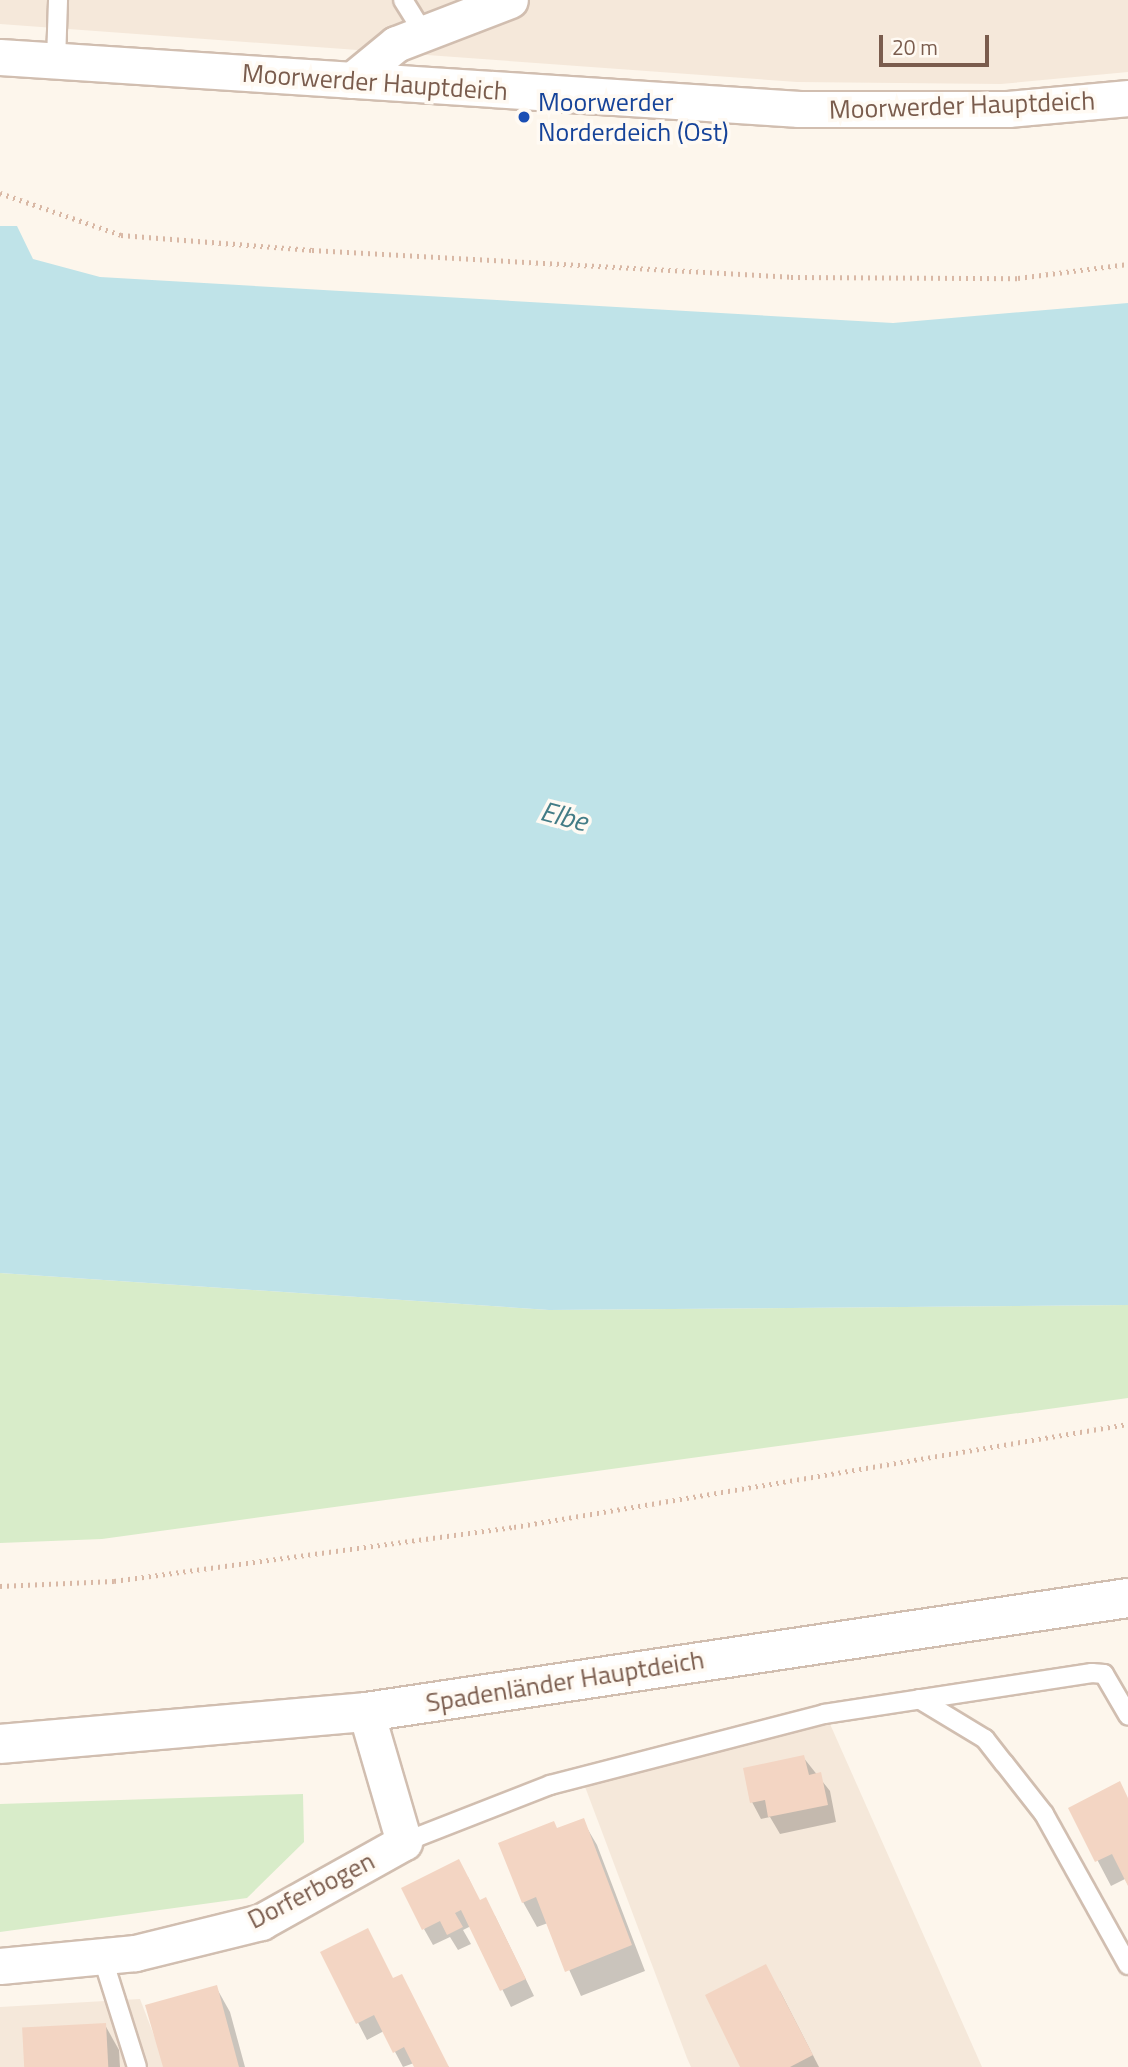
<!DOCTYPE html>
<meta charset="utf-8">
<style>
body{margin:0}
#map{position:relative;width:1128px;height:2067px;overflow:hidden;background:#fdf6ec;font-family:"Titillium Web",sans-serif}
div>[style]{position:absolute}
.residential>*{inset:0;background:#f5e8da}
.green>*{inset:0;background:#d8ecc9}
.water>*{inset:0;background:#bfe3e8}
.shadow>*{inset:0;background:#0003}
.building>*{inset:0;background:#f3d5c3;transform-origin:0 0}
.path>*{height:4.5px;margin-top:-2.25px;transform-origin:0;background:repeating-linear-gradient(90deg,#d9b8a5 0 2px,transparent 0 7px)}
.roads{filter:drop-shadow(2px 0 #d1beb0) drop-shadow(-2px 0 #d1beb0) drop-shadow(0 2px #d1beb0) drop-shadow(0 -2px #d1beb0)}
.service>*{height:18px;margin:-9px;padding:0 9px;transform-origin:9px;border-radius:9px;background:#fff}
.minor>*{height:35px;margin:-17.5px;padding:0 17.5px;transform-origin:17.5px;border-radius:17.5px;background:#fff}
.tertiary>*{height:38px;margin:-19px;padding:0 19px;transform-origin:19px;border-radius:19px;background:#fff}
.dots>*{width:19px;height:19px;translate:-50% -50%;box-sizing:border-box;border:4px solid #fffaf3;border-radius:50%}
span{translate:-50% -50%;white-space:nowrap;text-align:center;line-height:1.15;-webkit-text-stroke:7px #fffaf3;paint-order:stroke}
.street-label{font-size:26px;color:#7a5c4d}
.transit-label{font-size:26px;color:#164399}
.left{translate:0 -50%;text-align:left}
.water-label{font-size:28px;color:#437c86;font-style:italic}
.scale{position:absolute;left:879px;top:35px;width:110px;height:32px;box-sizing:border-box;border:4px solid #7a5c4d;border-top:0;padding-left:9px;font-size:21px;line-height:24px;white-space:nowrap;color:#7a5c4d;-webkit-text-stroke:5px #fffaf3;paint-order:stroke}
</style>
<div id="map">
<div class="residential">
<div style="clip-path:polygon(0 0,1128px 0,1128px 72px,1001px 84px,797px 82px,0 24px)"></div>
<div style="clip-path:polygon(830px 1724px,982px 2067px,691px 2067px,687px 2058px,584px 1784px)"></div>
<div style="clip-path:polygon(140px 1999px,166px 2067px,0 2067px,0 2007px)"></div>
</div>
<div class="green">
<div style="clip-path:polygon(0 1273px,549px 1310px,1128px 1305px,1128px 1398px,102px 1539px,0 1543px)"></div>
<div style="clip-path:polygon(303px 1794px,304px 1842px,247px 1898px,0 1932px,0 1804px)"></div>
</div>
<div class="water">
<div style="clip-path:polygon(0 226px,17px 226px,33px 259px,100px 277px,893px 323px,1128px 303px,1128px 1305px,549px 1310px,0 1273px)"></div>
</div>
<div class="shadow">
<div style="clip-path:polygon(803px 1757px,830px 1791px,836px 1822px,780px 1834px,770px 1817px,761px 1819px,752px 1802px)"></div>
<div style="clip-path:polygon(1128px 1799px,1128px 1885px,1125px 1879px,1111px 1886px,1070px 1808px)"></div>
<div style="clip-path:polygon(583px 1821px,597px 1845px,645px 1971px,581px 1996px,548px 1923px,537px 1927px,523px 1902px,558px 1830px)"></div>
<div style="clip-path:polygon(468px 1877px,480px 1902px,495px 1916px,534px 1996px,511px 2007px,471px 1926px,463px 1930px,471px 1944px,458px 1950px,450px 1937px,433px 1945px,424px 1929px)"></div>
<div style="clip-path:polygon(322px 1953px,449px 2067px,416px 2067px,414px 2063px,403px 2067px,384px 2031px,367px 2040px)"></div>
<div style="clip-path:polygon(216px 1987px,230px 2012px,245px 2067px,165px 2067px)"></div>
<div style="clip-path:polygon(780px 1991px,819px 2067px,742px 2067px)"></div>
<div style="clip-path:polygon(105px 2025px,119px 2050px,120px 2067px,26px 2067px)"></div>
</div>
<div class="building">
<div style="clip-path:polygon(804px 1755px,809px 1775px,821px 1772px,828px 1805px,768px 1817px,765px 1800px,750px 1803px,743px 1768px)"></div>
<div style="clip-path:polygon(1120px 1781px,1128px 1798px,1128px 1886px,1112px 1854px,1095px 1862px,1068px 1808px)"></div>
<div style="clip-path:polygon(584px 1818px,632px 1945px,565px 1972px,536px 1897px,522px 1903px,498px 1843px,554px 1821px,557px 1828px)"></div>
<div style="clip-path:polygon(459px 1859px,480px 1900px,486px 1897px,526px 1979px,500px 1991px,461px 1910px,455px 1913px,463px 1927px,447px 1935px,440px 1921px,422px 1930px,401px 1888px)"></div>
<div style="clip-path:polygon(368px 1928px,393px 1978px,402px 1974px,449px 2067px,414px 2067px,404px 2047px,393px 2053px,374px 2015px,356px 2024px,320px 1952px)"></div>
<div style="clip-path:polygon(766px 1964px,813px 2055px,790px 2067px,740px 2067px,705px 1995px)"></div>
<div style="clip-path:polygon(217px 1985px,239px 2067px,163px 2067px,145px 2005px)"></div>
<div style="left:106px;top:2023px;width:44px;height:84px;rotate:87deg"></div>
</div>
<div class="path">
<div style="left:0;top:193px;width:128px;rotate:19.1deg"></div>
<div style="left:121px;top:235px;width:192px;rotate:4.5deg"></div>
<div style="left:312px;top:250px;width:480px;rotate:3.2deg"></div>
<div style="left:791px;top:277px;width:227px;rotate:0.3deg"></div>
<div style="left:1018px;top:278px;width:111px;rotate:-7.3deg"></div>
<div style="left:0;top:1586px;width:114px;rotate:-2.5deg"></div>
<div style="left:114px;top:1581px;width:404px;rotate:-7.7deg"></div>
<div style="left:514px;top:1527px;width:623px;rotate:-9.52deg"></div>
</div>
<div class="roads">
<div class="service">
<div style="left:403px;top:0;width:39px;rotate:58deg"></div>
<div style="left:56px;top:61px;width:61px;rotate:-88.1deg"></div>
<div style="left:919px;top:1699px;width:77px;rotate:31.2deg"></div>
<div style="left:985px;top:1739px;width:31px;rotate:52deg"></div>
<div style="left:1004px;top:1763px;width:65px;rotate:51.9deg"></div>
<div style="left:1044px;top:1814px;width:173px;rotate:60.9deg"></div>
<div style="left:404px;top:1842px;width:157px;rotate:-21.3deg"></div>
<div style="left:550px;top:1785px;width:283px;rotate:-14.5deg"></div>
<div style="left:824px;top:1714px;width:271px;rotate:-8.7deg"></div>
<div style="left:1092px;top:1673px;width:12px;rotate:5deg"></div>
<div style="left:1104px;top:1674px;width:48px;rotate:59.7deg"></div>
<div style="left:102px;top:1956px;width:116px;rotate:72.5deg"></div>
</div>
<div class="minor">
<div style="left:0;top:57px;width:801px;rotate:3.72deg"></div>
<div style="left:799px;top:109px;width:209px"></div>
<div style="left:1008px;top:109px;width:121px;rotate:-5.2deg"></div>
<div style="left:352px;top:80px;width:57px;rotate:-39.3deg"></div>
<div style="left:396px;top:44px;width:122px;rotate:-21.1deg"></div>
<div style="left:0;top:1966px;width:136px;rotate:-5.5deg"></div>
<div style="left:135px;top:1953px;width:130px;rotate:-13.8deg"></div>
<div style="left:261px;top:1922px;width:164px;rotate:-29.2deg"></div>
<div style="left:404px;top:1842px;width:135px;rotate:-106.3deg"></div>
</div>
<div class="tertiary">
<div style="left:0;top:1744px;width:367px;rotate:-5deg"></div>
<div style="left:366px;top:1712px;width:770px;rotate:-8.51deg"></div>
</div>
</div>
<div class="dots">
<div style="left:524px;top:117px;background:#1a4fb4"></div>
</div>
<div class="street-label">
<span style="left:375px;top:82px;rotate:4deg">Moorwerder Hauptdeich</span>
<span style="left:962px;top:105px;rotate:-2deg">Moorwerder Hauptdeich</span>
<span style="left:565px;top:1681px;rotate:-9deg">Spadenländer Hauptdeich</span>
<span style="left:311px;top:1890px;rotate:-27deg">Dorferbogen</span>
</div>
<div class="transit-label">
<span class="left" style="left:538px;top:117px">Moorwerder<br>Norderdeich (Ost)</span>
</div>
<div class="water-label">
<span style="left:564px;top:816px;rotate:15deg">Elbe</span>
</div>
<div class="scale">20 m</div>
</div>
